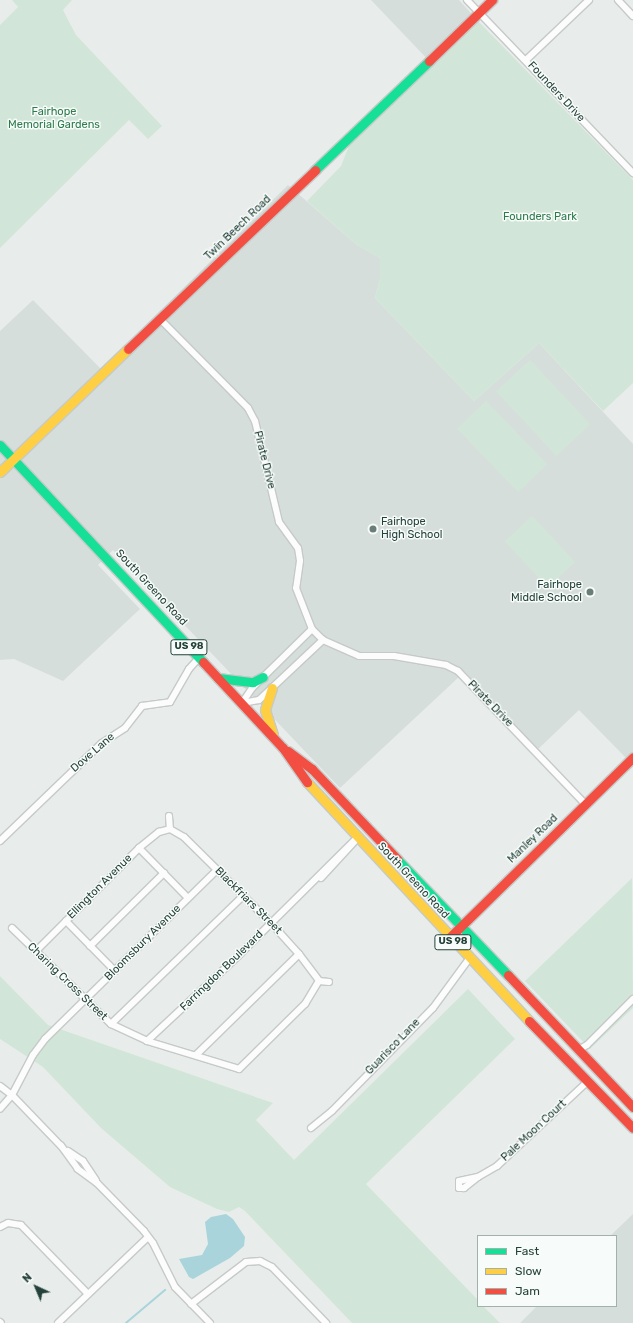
<!DOCTYPE html>
<style>
body{margin:0}
#map{position:relative;width:633px;height:1323px;overflow:hidden;background:#e8edeb;font-family:Rubik,sans-serif}
div>[style]{position:absolute}
.built>*{inset:0;background:#d6dedb}
.green>*{inset:0;background:#d1e6d8;transform-origin:0 0}
.water>*{inset:0;background:#a9d4db}
.stream>*{height:1.5px;margin:-0.75px;padding:0 0.75px;transform-origin:0.75px;border-radius:0.75px;background:#a9d4db}
.roads{filter:drop-shadow(1px 0 #c5cac8) drop-shadow(-1px 0 #c5cac8) drop-shadow(0 1px #c5cac8) drop-shadow(0 -1px #c5cac8)}
.street>*{height:6px;margin:-3px;padding:0 3px;transform-origin:3px;border-radius:3px;background:#fcfcfc}
.fast>*{height:9px;margin:-4.5px;padding:0 4.5px;transform-origin:4.5px;border-radius:4.5px;background:#16e098}
.slow>*{height:9px;margin:-4.5px;padding:0 4.5px;transform-origin:4.5px;border-radius:4.5px;background:#ffcf43}
.jam>*{height:9px;margin:-4.5px;padding:0 4.5px;transform-origin:4.5px;border-radius:4.5px;background:#f24e42}
.dots>*{width:11px;height:11px;translate:-50% -50%;box-sizing:border-box;border:2px solid #f7fbf9;border-radius:50%}
span{translate:-50% -50%;white-space:nowrap;text-align:center;line-height:1.15;-webkit-text-stroke:3px #f7fbf9;paint-order:stroke}
.shield-label span{padding:1px 3px;background:#f7fbf9;border:1px solid;border-radius:3px;-webkit-text-stroke-width:0}
.shield-label{font-size:10px;color:#24423a;font-weight:700}
.street-label{font-size:11px;color:#24423a}
.park-label{font-size:11px;color:#2d7a4b}
.poi-label{font-size:11px;color:#24423a}
.left{translate:0 -50%;text-align:left}
.right{translate:-100% -50%;text-align:right}
.legend{position:absolute;left:477px;top:1235px;width:140px;height:72px;box-sizing:border-box;background:#f7fbf9;border:1px solid #a3b1ad;margin:0;padding:5px 7px;list-style:none;font-size:12px;color:#24423a}
.legend li{display:flex;align-items:center;gap:8px;height:20px}
.legend b{width:20px;border:1px solid #a3b1ad}
.north{position:absolute;left:16px;top:1267px;width:40px;height:40px;-webkit-text-stroke:3px #f7fbf9;paint-order:stroke;rotate:316deg;font-size:11px;font-weight:700;line-height:16px;text-align:center;color:#24423a}
.north::after{content:'';display:block;margin:auto;width:14px;height:18px;background:#24423a;clip-path:polygon(50% 0,100% 100%,50% 72%,0 100%)}
</style>
<div id="map">
<div class="built">
<div style="clip-path:polygon(371px 0,459px 0,478px 21px,433px 65px)"></div>
<div style="clip-path:polygon(288px 185px,356px 244px,380px 258px,380px 279px,375px 298px,474px 401px,539px 343px,633px 444px,633px 754px,627px 759px,579px 710px,533px 754px,459px 677px,340px 788px,113px 550px,98px 565px,140px 609px,63px 681px,14px 659px,0 660px,0 331px,33px 300px,101px 369px)"></div>
<div style="clip-path:polygon(633px 1214px,633px 1323px,520px 1323px,537px 1306px,616px 1306px,616px 1236px,610px 1236px)"></div>
</div>
<div class="green">
<div style="clip-path:polygon(12px 0,72px 0,63px 10px,76px 35px,162px 126px,148px 139px,129px 120px,0 248px,0 25px,18px 7px)"></div>
<div style="clip-path:polygon(478px 21px,633px 180px,633px 383px,603px 411px,539px 343px,474px 401px,375px 298px,380px 279px,380px 258px,356px 244px,307px 201px,341px 166px,349px 146px)"></div>
<div style="left:530px;top:360px;width:88px;height:46px;rotate:47deg"></div>
<div style="left:486px;top:401px;width:88px;height:40px;rotate:46deg"></div>
<div style="left:532px;top:516px;width:63px;height:37px;rotate:47deg"></div>
<div style="clip-path:polygon(632px 878px,633px 1008px,590px 1049px,525px 981px)"></div>
<div style="clip-path:polygon(0 976px,48px 1025px,273px 1103px,256px 1120px,294px 1160px,468px 989px,515px 1039px,366px 1184px,478px 1300px,478px 1306px,483px 1306px,500px 1323px,352px 1323px,245px 1211px,239px 1207px,229px 1212px,217px 1209px,170px 1187px,101px 1128px,43px 1067px,0 1039px)"></div>
</div>
<div class="water">
<div style="clip-path:polygon(226px 1214px,233px 1219px,245px 1237px,244px 1246px,230px 1258px,193px 1279px,189px 1277px,179px 1259px,202px 1255px,208px 1244px,205px 1222px,211px 1217px)"></div>
</div>
<div class="stream">
<div style="left:126px;top:1323px;width:51px;rotate:-40.2deg"></div>
</div>
<div class="roads">
<div class="street">
<div style="left:467px;top:0;width:240px;rotate:46.2deg"></div>
<div style="left:618px;top:0;width:22px;rotate:47deg"></div>
<div style="left:526px;top:60px;width:87px;rotate:-43.6deg"></div>
<div style="left:160px;top:319px;width:125px;rotate:45.3deg"></div>
<div style="left:248px;top:408px;width:15px;rotate:62deg"></div>
<div style="left:255px;top:421px;width:104px;rotate:76.6deg"></div>
<div style="left:279px;top:522px;width:32px;rotate:54deg"></div>
<div style="left:298px;top:548px;width:13px;rotate:81deg"></div>
<div style="left:300px;top:561px;width:27px;rotate:98deg"></div>
<div style="left:296px;top:588px;width:44px;rotate:68.7deg"></div>
<div style="left:312px;top:629px;width:16px;rotate:45deg"></div>
<div style="left:323px;top:640px;width:39px;rotate:24deg"></div>
<div style="left:359px;top:656px;width:35px"></div>
<div style="left:394px;top:656px;width:53px;rotate:9.8deg"></div>
<div style="left:446px;top:665px;width:13px;rotate:27deg"></div>
<div style="left:458px;top:671px;width:184px;rotate:46.3deg"></div>
<div style="left:242px;top:703px;width:17px;rotate:-10deg"></div>
<div style="left:259px;top:700px;width:88px;rotate:-43.2deg"></div>
<div style="left:242px;top:703px;width:18px;rotate:-56deg"></div>
<div style="left:252px;top:688px;width:84px;rotate:-44.5deg"></div>
<div style="left:169px;top:816px;width:13px;rotate:86deg"></div>
<div style="left:170px;top:829px;width:16px;rotate:30deg"></div>
<div style="left:184px;top:837px;width:122px;rotate:44.7deg"></div>
<div style="left:271px;top:923px;width:42px;rotate:47.9deg"></div>
<div style="left:299px;top:954px;width:34px;rotate:53deg"></div>
<div style="left:0;top:841px;width:141px;rotate:-43.9deg"></div>
<div style="left:102px;top:743px;width:27px;rotate:-33deg"></div>
<div style="left:125px;top:728px;width:28px;rotate:-52deg"></div>
<div style="left:142px;top:706px;width:28px;rotate:-8deg"></div>
<div style="left:170px;top:702px;width:38px;rotate:-60deg"></div>
<div style="left:189px;top:669px;width:15px;rotate:-48deg"></div>
<div style="left:139px;top:848px;width:70px;rotate:45.6deg"></div>
<div style="left:321px;top:878px;width:49px;rotate:-47.5deg"></div>
<div style="left:66px;top:921px;width:70px;rotate:45.6deg"></div>
<div style="left:12px;top:928px;width:138px;rotate:44.1deg"></div>
<div style="left:111px;top:1024px;width:40px;rotate:25deg"></div>
<div style="left:147px;top:1041px;width:96px;rotate:16.9deg"></div>
<div style="left:239px;top:1069px;width:93px;rotate:-44.6deg"></div>
<div style="left:305px;top:1004px;width:27px;rotate:-59deg"></div>
<div style="left:90px;top:946px;width:104px;rotate:-44.6deg"></div>
<div style="left:36px;top:951px;width:146px;rotate:-45deg"></div>
<div style="left:139px;top:848px;width:26px;rotate:-39deg"></div>
<div style="left:159px;top:832px;width:11px;rotate:-15deg"></div>
<div style="left:319px;top:981px;width:10px;rotate:6deg"></div>
<div style="left:111px;top:1024px;width:184px;rotate:-44.1deg"></div>
<div style="left:147px;top:1041px;width:125px;rotate:-43deg"></div>
<div style="left:238px;top:956px;width:168px;rotate:-44.8deg"></div>
<div style="left:578px;top:1050px;width:10px;rotate:-29deg"></div>
<div style="left:587px;top:1045px;width:65px;rotate:-45deg"></div>
<div style="left:196px;top:1055px;width:144px;rotate:-44.4deg"></div>
<div style="left:0;top:1086px;width:15px;rotate:37deg"></div>
<div style="left:12px;top:1095px;width:18px;rotate:131deg"></div>
<div style="left:311px;top:1128px;width:27px;rotate:-39deg"></div>
<div style="left:332px;top:1111px;width:144px;rotate:-45.6deg"></div>
<div style="left:433px;top:1008px;width:61px;rotate:-53.7deg"></div>
<div style="left:68px;top:1151px;width:18px;rotate:34deg"></div>
<div style="left:83px;top:1161px;width:23px;rotate:56deg"></div>
<div style="left:478px;top:1177px;width:22px;rotate:-30deg"></div>
<div style="left:497px;top:1166px;width:123px;rotate:-43deg"></div>
<div style="left:478px;top:1177px;width:18px;rotate:142deg"></div>
<div style="left:464px;top:1188px;width:5px;rotate:180deg"></div>
<div style="left:459px;top:1188px;width:7px;rotate:-90deg"></div>
<div style="left:459px;top:1181px;width:19px;rotate:-12deg"></div>
<div style="left:0;top:1227px;width:9px;rotate:-27deg"></div>
<div style="left:8px;top:1223px;width:13px;rotate:9deg"></div>
<div style="left:21px;top:1225px;width:96px;rotate:45.8deg"></div>
<div style="left:191px;top:1304px;width:69px;rotate:-37.4deg"></div>
<div style="left:246px;top:1262px;width:14px;rotate:-4deg"></div>
<div style="left:260px;top:1261px;width:13px;rotate:27deg"></div>
<div style="left:272px;top:1267px;width:78px;rotate:46deg"></div>
<div style="left:0;top:1322px;width:1px;rotate:45deg"></div>
<div style="left:58px;top:1323px;width:124px;rotate:-43.7deg"></div>
<div style="left:210px;top:1323px;width:50px;rotate:-134.2deg"></div>
<div style="left:175px;top:1287px;width:49px;rotate:-116.6deg"></div>
<div style="left:153px;top:1243px;width:15px;rotate:-127deg"></div>
<div style="left:144px;top:1231px;width:67px;rotate:-134.4deg"></div>
<div style="left:97px;top:1183px;width:24px;rotate:-144deg"></div>
<div style="left:78px;top:1169px;width:29px;rotate:-126deg"></div>
<div style="left:61px;top:1146px;width:71px;rotate:-133.9deg"></div>
<div style="left:12px;top:1095px;width:45px;rotate:-62.3deg"></div>
<div style="left:33px;top:1055px;width:20px;rotate:-53deg"></div>
<div style="left:45px;top:1039px;width:241px;rotate:-44.5deg"></div>
</div>
<div class="fast">
<div style="left:315px;top:170px;width:158px;rotate:-43.7deg"></div>
<div style="left:0;top:445px;width:297px;rotate:46.9deg"></div>
<div style="left:218px;top:678px;width:35px;rotate:7deg"></div>
<div style="left:253px;top:682px;width:11px;rotate:-27deg"></div>
<div style="left:397px;top:859px;width:161px;rotate:46.3deg"></div>
</div>
<div class="slow">
<div style="left:0;top:472px;width:178px;rotate:-43.9deg"></div>
<div style="left:272px;top:688px;width:23px;rotate:108deg"></div>
<div style="left:265px;top:710px;width:25px;rotate:72deg"></div>
<div style="left:307px;top:782px;width:326px;rotate:47.1deg"></div>
</div>
<div class="jam">
<div style="left:429px;top:61px;width:88px;rotate:-44.1deg"></div>
<div style="left:128px;top:349px;width:259px;rotate:-43.7deg"></div>
<div style="left:203px;top:662px;width:117px;rotate:47.1deg"></div>
<div style="left:283px;top:748px;width:42px;rotate:54.8deg"></div>
<div style="left:288px;top:751px;width:30px;rotate:37deg"></div>
<div style="left:312px;top:769px;width:124px;rotate:46.6deg"></div>
<div style="left:449px;top:938px;width:258px;rotate:-44.5deg"></div>
<div style="left:508px;top:975px;width:182px;rotate:46.6deg"></div>
<div style="left:529px;top:1021px;width:149px;rotate:45.8deg"></div>
</div>
</div>
<div class="dots">
<div style="left:373px;top:529px;background:#697e78"></div>
<div style="left:590px;top:592px;background:#697e78"></div>
</div>
<div class="shield-label">
<span style="left:189px;top:647px">US 98</span>
<span style="left:453px;top:942px">US 98</span>
</div>
<div class="street-label">
<span style="left:556px;top:92px;rotate:47deg">Founders Drive</span>
<span style="left:238px;top:228px;rotate:-44deg">Twin Beech Road</span>
<span style="left:264px;top:460px;rotate:76deg">Pirate Drive</span>
<span style="left:151px;top:588px;rotate:47deg">South Greeno Road</span>
<span style="left:490px;top:704px;rotate:46deg">Pirate Drive</span>
<span style="left:93px;top:753px;rotate:-41deg">Dove Lane</span>
<span style="left:533px;top:839px;rotate:-44deg">Manley Road</span>
<span style="left:413px;top:881px;rotate:47deg">South Greeno Road</span>
<span style="left:100px;top:887px;rotate:-45deg">Ellington Avenue</span>
<span style="left:248px;top:901px;rotate:45deg">Blackfriars Street</span>
<span style="left:143px;top:943px;rotate:-45deg">Bloomsbury Avenue</span>
<span style="left:222px;top:971px;rotate:-44deg">Farringdon Boulevard</span>
<span style="left:67px;top:982px;rotate:44deg">Charing Cross Street</span>
<span style="left:393px;top:1047px;rotate:-46deg">Guarisco Lane</span>
<span style="left:534px;top:1131px;rotate:-43deg">Pale Moon Court</span>
</div>
<div class="park-label">
<span style="left:54px;top:119px">Fairhope<br>Memorial Gardens</span>
<span style="left:540px;top:217px">Founders Park</span>
</div>
<div class="poi-label">
<span class="left" style="left:381px;top:529px">Fairhope<br>High School</span>
<span class="right" style="left:582px;top:592px">Fairhope<br>Middle School</span>
</div>
<ul class="legend">
<li><b style="height:5px;background:#16e098"></b>Fast</li>
<li><b style="height:5px;background:#ffcf43"></b>Slow</li>
<li><b style="height:5px;background:#f24e42"></b>Jam</li>
</ul>
<div class="north">N</div>
</div>
